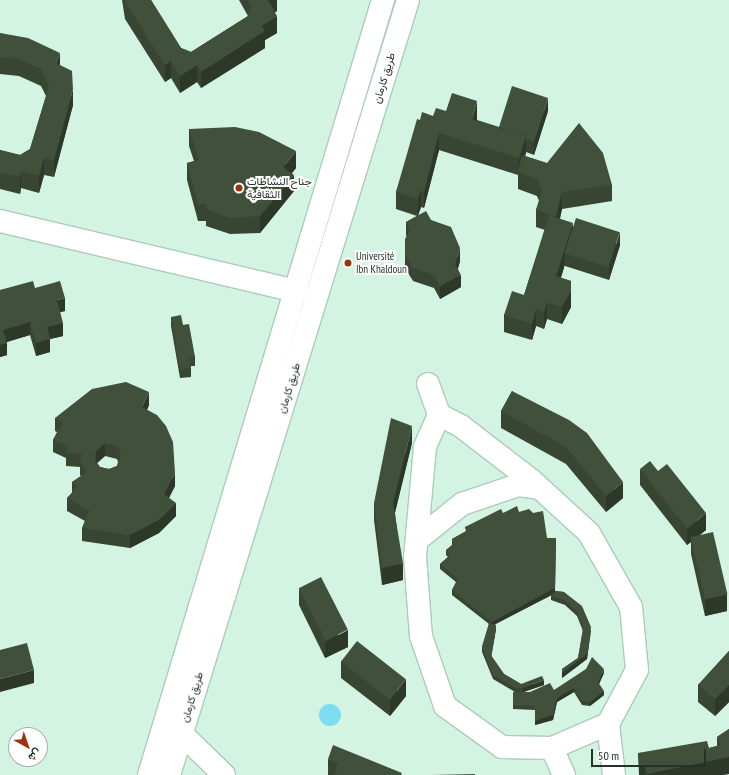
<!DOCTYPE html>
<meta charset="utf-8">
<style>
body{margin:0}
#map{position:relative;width:729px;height:775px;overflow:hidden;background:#d4f4e3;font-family:"PT Sans Narrow",Vazirmatn,sans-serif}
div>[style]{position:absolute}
.water>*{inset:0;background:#7eddf1}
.round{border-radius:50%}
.roads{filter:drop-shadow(1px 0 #accbba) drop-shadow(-1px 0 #accbba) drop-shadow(0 1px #accbba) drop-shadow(0 -1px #accbba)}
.minor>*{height:22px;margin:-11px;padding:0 11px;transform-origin:11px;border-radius:11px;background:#fff}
.wall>*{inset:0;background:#374532}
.shaded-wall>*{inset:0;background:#2d3829}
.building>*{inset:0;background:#40503a;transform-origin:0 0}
.dots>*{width:11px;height:11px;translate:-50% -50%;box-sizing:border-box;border:2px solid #fff;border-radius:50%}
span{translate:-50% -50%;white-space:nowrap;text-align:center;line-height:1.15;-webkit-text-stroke:4px #fff;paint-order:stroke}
.street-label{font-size:11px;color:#25312b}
.poi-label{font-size:11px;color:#25312b}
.left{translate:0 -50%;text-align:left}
.north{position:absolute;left:8px;top:727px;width:40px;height:40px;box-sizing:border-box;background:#fff;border:1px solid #a8adaa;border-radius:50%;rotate:140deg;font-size:11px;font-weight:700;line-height:16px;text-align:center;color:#25312b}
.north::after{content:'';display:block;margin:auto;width:14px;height:18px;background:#9a340d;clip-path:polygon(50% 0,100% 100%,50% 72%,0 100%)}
.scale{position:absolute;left:591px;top:749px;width:115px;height:18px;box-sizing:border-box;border:2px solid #25312b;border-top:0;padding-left:5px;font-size:12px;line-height:14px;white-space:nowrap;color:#25312b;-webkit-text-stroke:3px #fff;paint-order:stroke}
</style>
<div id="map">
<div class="water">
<div class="round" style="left:319px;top:704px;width:22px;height:22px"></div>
</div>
<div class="roads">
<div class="minor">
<div style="left:0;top:221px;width:305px;rotate:13.3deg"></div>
<div style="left:428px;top:384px;width:33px;rotate:70deg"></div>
<div style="left:439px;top:415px;width:35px;rotate:114deg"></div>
<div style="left:425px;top:447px;width:110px;rotate:95.2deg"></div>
<div style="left:415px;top:557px;width:79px;rotate:85.7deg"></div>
<div style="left:421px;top:636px;width:74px;rotate:71.1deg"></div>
<div style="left:445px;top:706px;width:70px;rotate:35.7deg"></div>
<div style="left:502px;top:747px;width:50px;rotate:1.1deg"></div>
<div style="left:552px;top:748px;width:61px;rotate:-23.2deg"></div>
<div style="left:608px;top:724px;width:61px;rotate:-61.8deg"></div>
<div style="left:637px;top:670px;width:63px;rotate:-95.4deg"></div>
<div style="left:631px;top:607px;width:85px;rotate:-119.6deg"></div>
<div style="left:589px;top:533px;width:79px;rotate:-137.6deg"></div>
<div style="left:531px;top:480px;width:88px;rotate:-142.4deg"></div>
<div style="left:461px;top:426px;width:25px;rotate:-153deg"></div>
<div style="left:417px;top:540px;width:58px;rotate:-38.7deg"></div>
<div style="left:462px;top:504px;width:59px;rotate:-18.7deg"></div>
<div style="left:518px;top:485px;width:21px;rotate:8deg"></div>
<div style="left:608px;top:724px;width:51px;rotate:83.3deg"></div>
<div style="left:181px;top:733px;width:60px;rotate:44.3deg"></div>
<div style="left:552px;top:748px;width:30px;rotate:66deg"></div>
<div style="left:149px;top:775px;width:810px;rotate:-73.2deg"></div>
<div style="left:169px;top:775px;width:811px;rotate:-72.86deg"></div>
</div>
</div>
<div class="wall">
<div style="clip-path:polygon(122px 0,151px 0,181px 48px,191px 52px,248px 16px,239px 0,277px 0,277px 11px,275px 12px,277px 33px,265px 40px,265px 48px,201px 88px,197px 82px,180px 93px,171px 78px,165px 82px,125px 19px)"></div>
<div style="clip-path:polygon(0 33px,60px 65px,73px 105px,54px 177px,44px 175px,39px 193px,21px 188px,20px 194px,0 189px,0 150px,20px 155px,30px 149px,46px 96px,41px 86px,19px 76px,0 74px)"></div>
<div style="clip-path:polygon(446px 111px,477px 118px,477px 120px,499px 127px,548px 111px,534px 155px,526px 152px,525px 156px,612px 185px,612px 201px,562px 209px,560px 219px,573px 228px,620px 245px,609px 280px,565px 266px,565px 264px,561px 278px,571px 281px,571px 307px,562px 324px,547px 319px,544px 329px,536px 326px,532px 340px,504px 332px,504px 315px,524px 295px,545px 230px,536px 227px,536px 210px,539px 201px,537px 196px,518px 189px,518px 175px,439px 150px,424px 208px,421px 207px,418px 215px,431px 220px,460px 261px,458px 269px,461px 287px,440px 299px,434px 288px,413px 281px,405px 268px,405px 255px,407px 237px,406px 235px,406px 222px,417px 216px,396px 209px,396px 192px,420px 120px,433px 116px)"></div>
<div style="clip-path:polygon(189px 129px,296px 168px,292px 173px,294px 191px,260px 233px,230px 234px,206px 226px,206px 221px,198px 221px,187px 180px,187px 163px,194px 161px,189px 146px)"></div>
<div style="clip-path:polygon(35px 288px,65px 311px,60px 312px,63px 336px,50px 339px,50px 352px,36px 356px,30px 335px,7px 342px,7px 355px,0 357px,0 290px)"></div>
<div style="clip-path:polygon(171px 317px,183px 325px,195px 357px,195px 366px,191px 366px,191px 377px,180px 378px,171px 326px)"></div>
<div style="clip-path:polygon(512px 391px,623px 498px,606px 512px,566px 464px,501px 428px,501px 411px)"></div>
<div style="clip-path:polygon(evenodd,149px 405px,147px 410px,175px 486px,169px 498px,176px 516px,159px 533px,130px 548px,82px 541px,82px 528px,85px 521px,67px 511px,67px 498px,72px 493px,72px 482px,81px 476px,80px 475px,80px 467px,66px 466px,66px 458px,53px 452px,53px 440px,57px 432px,55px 431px,55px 418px,149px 405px,105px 456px,117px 459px,118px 462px,117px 466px,109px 469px,100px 467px,97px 463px,105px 456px)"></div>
<div style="clip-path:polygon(412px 443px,395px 513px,403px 580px,382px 585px,374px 520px,374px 503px)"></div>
<div style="clip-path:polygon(640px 469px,706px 530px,700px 535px,727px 611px,705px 616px,691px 554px,691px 542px,687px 545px,640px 485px)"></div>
<div style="clip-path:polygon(519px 512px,547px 538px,555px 591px,564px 592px,591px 631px,587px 659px,562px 678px,562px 669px,578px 658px,583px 631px,577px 616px,565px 605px,551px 600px,551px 596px,552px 595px,495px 624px,496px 629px,491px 656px,504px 674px,521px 684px,544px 685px,524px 692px,530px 692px,554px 690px,604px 673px,599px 684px,604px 695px,590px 706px,582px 705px,574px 692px,557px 702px,553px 720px,535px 725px,535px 710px,513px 709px,513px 692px,515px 692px,493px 679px,482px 652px,482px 647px,489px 624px,452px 595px,452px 590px,456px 582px,440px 569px,440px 564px,448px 557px,446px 555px,446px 550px,452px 545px,452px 539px,466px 531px,465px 527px,503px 513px)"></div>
<div style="clip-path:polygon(299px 589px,348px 647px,325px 658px,299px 605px)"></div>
<div style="clip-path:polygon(729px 651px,729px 702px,715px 716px,698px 702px,698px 685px)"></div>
<div style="clip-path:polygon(341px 661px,406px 696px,390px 716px,341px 678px)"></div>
<div style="clip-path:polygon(729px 729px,729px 774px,722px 775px,639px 775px,638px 753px,709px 748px,717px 746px,717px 737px)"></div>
<div style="clip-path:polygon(328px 759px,402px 775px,328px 775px)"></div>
</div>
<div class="shaded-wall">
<div style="clip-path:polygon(268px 0,277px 0,277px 11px,268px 17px)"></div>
<div style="clip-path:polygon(277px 16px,277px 33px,265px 40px,265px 48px,201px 88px,201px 72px,262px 26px)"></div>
<div style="clip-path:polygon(60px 53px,60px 70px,56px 63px)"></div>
<div style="clip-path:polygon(171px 61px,171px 78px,165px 82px,165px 65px)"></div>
<div style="clip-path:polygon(197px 65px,197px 82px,180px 93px,180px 76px)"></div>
<div style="clip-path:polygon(73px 89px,73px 105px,54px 177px,54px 160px)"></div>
<div style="clip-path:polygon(548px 98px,548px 111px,534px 155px,534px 142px)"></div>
<div style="clip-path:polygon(477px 101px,477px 118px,472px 136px,472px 119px)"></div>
<div style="clip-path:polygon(439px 133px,439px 150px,424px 208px,424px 192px)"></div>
<div style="clip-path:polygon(526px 136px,526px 153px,520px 173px,519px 173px,519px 158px)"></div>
<div style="clip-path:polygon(296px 151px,296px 168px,283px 184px,283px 167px)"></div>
<div style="clip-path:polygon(44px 158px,44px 175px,39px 193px,39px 176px)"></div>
<div style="clip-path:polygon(21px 171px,21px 188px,20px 194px,20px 177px)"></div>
<div style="clip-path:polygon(294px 175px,294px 191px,260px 233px,260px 216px)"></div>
<div style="clip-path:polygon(421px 190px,421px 207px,418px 216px,418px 199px)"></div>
<div style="clip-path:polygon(562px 192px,562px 209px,556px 233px,556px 216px)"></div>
<div style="clip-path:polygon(573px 223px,573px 240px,565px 253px,565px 264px,556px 293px,556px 276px)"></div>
<div style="clip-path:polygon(620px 232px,620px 245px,609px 280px,609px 267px)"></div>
<div style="clip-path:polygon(460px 248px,460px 261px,455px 277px,455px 264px)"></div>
<div style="clip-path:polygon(461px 275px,461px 287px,440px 299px,440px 286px)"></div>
<div style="clip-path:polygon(571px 291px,571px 307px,562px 324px,562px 307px)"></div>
<div style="clip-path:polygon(65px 298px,65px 311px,57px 313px,57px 300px)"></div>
<div style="clip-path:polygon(547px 303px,547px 319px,544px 329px,544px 312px)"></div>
<div style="clip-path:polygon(536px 309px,536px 326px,532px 340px,532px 324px)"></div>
<div style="clip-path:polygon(30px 322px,30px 335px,3px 343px,3px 330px)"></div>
<div style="clip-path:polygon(63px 323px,63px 336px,50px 339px,50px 352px,36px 356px,36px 343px,47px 327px)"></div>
<div style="clip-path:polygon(7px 343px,7px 355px,0 357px,0 345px)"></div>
<div style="clip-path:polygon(149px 392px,149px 405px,142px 420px,142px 407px)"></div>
<div style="clip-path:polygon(412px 426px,412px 443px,393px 520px,393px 503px)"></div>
<div style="clip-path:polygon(105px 443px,105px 456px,96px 464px,95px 473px,96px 451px)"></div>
<div style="clip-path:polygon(175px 473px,175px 486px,164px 507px,164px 494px)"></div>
<div style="clip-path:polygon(623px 482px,623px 498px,606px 512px,606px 496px)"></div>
<div style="clip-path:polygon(176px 503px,176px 516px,159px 533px,130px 548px,130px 535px)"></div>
<div style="clip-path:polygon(706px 513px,706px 530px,692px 541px,691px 537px,691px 542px,687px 545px,687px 529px)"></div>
<div style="clip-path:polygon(556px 538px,555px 593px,492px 626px,492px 622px)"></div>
<div style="clip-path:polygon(403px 563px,403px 580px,382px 585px,382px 568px)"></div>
<div style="clip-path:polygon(727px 594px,727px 611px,705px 616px,705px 599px)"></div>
<div style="clip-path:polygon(496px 625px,496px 629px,491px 659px,491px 655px)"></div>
<div style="clip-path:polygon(591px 627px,587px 659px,562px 678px,562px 673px,587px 654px)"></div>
<div style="clip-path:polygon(348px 630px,348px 647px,325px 658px,325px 642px)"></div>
<div style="clip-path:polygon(604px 669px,604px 673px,598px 686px,598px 682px)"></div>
<div style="clip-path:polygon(34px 670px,34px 683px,0 692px,0 679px)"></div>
<div style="clip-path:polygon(406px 679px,406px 696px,390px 716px,390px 700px)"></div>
<div style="clip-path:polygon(544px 680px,544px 685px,523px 692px,523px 688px)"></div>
<div style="clip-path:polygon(729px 685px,729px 702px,715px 716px,715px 699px)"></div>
<div style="clip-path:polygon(574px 688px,574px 692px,557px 702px,553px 720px,535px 725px,535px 721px,557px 698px)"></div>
<div style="clip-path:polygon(604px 691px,604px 695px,590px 706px,590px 702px)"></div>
<div style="clip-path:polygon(729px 757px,729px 774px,722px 775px,647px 775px,647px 774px)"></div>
<div style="clip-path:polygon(645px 765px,645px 775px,639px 775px,639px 767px)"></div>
</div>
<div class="building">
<div style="clip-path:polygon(125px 0,151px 0,181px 48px,191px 52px,248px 16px,251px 5px,248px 0,268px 0,277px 16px,262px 26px,265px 31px,201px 72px,197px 65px,180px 76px,171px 61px,165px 65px,125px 2px)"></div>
<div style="clip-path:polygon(0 33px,28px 38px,60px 53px,56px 63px,72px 71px,73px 89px,54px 160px,44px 158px,39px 176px,21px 171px,20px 177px,0 172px,0 150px,20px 155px,30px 149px,49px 86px,41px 69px,19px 59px,0 57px)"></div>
<div style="clip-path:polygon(512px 86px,548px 98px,534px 142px,526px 139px,526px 136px,499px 127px)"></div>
<div style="clip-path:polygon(452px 93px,477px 101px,472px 119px,526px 136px,519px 158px,439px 133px,424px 192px,421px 190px,418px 199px,396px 192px,417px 119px,420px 120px,422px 112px,433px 116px,436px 108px,446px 111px)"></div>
<div style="clip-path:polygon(579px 123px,603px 153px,612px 185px,562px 192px,556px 216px,536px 210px,542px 191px,537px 179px,518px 172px,522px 155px,547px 163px)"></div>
<div style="clip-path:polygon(235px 127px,259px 132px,296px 151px,283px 167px,294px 175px,260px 216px,230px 218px,206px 209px,207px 204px,198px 205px,187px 163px,199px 160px,189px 129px)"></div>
<div style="clip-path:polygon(426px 211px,431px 220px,451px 227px,460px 248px,455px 264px,461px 275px,440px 286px,434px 275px,413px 268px,405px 255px,405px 239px,410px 230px,406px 222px)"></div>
<div style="clip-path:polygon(549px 215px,573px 223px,556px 276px,571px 281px,571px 291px,562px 307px,547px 303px,544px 312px,536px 309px,532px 324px,504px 315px,512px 291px,524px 295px)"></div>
<div style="left:576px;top:218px;width:46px;height:37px;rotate:18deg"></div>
<div style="clip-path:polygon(33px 281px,35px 288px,60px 281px,65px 298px,57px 300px,63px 323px,47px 327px,50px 339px,36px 343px,30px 322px,3px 330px,7px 343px,0 345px,0 290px)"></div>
<div style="clip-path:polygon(181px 315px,183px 325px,189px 324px,195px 357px,189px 358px,191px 368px,180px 370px,171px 317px)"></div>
<div style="clip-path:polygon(evenodd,126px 382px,149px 392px,142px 407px,157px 415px,166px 426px,173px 442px,175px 473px,164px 494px,176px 503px,159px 520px,130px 535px,82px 528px,89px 511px,67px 498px,77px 487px,72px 482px,87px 472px,80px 462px,82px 454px,66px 453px,67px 446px,53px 440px,63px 423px,55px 418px,92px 389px,126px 382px,105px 443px,117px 446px,121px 454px,117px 466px,109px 469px,100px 467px,95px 460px,96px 451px,105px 443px)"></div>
<div style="clip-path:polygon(512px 391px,569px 420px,587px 433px,623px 482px,606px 496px,566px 447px,501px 411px)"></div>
<div style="clip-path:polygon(391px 418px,412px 426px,393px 503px,403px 563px,382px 568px,374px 503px)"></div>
<div style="clip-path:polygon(650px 461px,658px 471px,667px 464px,706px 513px,687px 529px,640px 469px)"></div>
<div style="clip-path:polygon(517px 506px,519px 512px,529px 509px,533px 513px,543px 511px,547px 538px,556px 538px,555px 588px,492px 622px,452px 590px,458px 579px,440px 564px,450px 555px,446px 550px,453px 545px,452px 539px,467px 531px,465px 527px,501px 509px,503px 513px)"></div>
<div style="left:713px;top:532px;width:64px;height:23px;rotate:77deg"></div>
<div style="left:321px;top:577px;width:59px;height:25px;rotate:63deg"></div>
<div style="clip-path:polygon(555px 591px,564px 592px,582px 606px,591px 627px,587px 654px,562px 673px,562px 669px,578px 658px,583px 628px,577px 612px,565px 600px,551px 596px)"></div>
<div style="clip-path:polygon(489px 623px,496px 625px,491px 655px,504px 674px,521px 684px,542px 676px,544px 680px,523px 688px,515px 688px,493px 675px,482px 647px)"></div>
<div style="left:357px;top:641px;width:62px;height:26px;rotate:38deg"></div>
<div style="clip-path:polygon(27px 643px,34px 670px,0 679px,0 650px)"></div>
<div style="clip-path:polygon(729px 651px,729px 685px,715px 699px,698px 685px)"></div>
<div style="clip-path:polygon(592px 657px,604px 669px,598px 682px,604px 691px,590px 702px,582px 701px,574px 688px,557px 698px,553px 715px,535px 721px,535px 706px,513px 705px,513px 692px,530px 692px,550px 683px,554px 690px,586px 669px)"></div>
<div style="clip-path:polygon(729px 729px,729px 757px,647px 774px,645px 765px,639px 767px,638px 753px,707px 741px,709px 748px,721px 745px,717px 737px)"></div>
<div style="clip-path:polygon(333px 745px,402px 773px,401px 775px,338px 775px,334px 774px,338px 763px,328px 759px)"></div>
<div style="clip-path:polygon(475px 774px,475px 775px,431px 775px)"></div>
</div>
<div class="dots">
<div style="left:239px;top:188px;background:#9a340d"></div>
<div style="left:348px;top:263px;background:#9a340d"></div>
</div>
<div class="street-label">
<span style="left:384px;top:78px;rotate:-73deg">طريق كارمان</span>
<span style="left:289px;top:388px;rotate:-73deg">طريق كارمان</span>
<span style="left:192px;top:697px;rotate:-73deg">طريق كارمان</span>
</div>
<div class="poi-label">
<span class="left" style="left:247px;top:188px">جناح النشاطات<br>الثقافية</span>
<span class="left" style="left:356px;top:263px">Université<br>Ibn Khaldoun</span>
</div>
<div class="north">ش</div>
<div class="scale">50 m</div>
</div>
